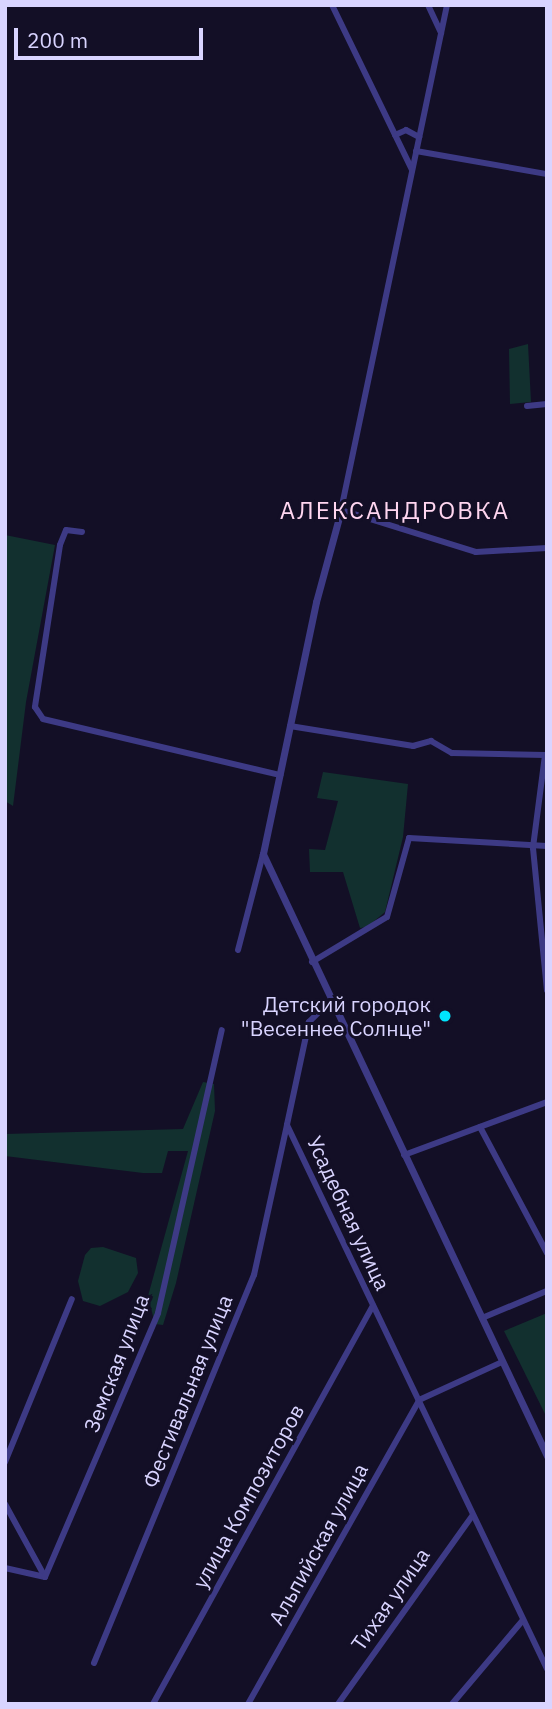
<!DOCTYPE html>
<meta charset="utf-8">
<style>
body{margin:0}
#map{position:relative;width:552px;height:1709px;overflow:hidden;background:#130f26;font-family:"IBM Plex Sans",sans-serif}
div>[style]{position:absolute}
.green>*{inset:0;background:#12302f}
.minor>*{height:6px;margin:-3px;padding:0 3px;transform-origin:3px;border-radius:3px;background:#3d3a85}
.tertiary>*{height:7px;margin:-3.5px;padding:0 3.5px;transform-origin:3.5px;border-radius:3.5px;background:#3d3a85}
.dots>*{width:19px;height:19px;translate:-50% -50%;box-sizing:border-box;border:4px solid #130f26;border-radius:50%}
span{translate:-50% -50%;white-space:nowrap;text-align:center;line-height:1.15;-webkit-text-stroke:6px #130f26;paint-order:stroke}
.poi-label{font-size:21px;color:#d9d4ff}
.right{translate:-100% -50%;text-align:right}
.street-label{font-size:21px;color:#d9d4ff}
.quarter-label{font-size:24px;color:#ffd6f0;letter-spacing:2px}
.frame{position:absolute;inset:0;border:7px solid #d9d4ff;pointer-events:none}
.scale{position:absolute;left:14px;top:28px;width:189px;height:32px;box-sizing:border-box;border:4px solid #d9d4ff;border-top:0;padding-left:9px;font-size:21px;line-height:24px;white-space:nowrap;color:#d9d4ff;-webkit-text-stroke:5px #130f26;paint-order:stroke}
</style>
<div id="map">
<div class="green">
<div style="clip-path:polygon(528px 344px,531px 402px,510px 404px,509px 349px)"></div>
<div style="clip-path:polygon(5px 535px,55px 545px,26px 702px,13px 806px,5px 801px)"></div>
<div style="clip-path:polygon(323px 772px,408px 784px,403px 837px,385px 912px,367px 927px,360px 928px,343px 872px,310px 872px,309px 849px,325px 850px,338px 801px,317px 798px)"></div>
<div style="clip-path:polygon(203px 1082px,214px 1084px,215px 1111px,176px 1283px,163px 1325px,155px 1324px,148px 1296px,188px 1151px,168px 1151px,162px 1173px,143px 1173px,5px 1156px,5px 1134px,183px 1129px)"></div>
<div style="clip-path:polygon(103px 1247px,136px 1258px,138px 1273px,128px 1292px,100px 1306px,83px 1301px,78px 1281px,85px 1255px,91px 1248px)"></div>
<div style="clip-path:polygon(547px 1313px,547px 1418px,504px 1331px)"></div>
</div>
<div class="minor">
<div style="left:332px;top:5px;width:183px;rotate:64.1deg"></div>
<div style="left:428px;top:5px;width:31px;rotate:65deg"></div>
<div style="left:447px;top:5px;width:516px;rotate:101.85deg"></div>
<div style="left:341px;top:510px;width:141px;rotate:17.3deg"></div>
<div style="left:476px;top:552px;width:71px;rotate:-3.2deg"></div>
<div style="left:395px;top:135px;width:12px;rotate:-24deg"></div>
<div style="left:406px;top:130px;width:15px;rotate:28deg"></div>
<div style="left:416px;top:151px;width:133px;rotate:10deg"></div>
<div style="left:527px;top:406px;width:20px;rotate:-6deg"></div>
<div style="left:82px;top:532px;width:16px;rotate:-173deg"></div>
<div style="left:66px;top:530px;width:16px;rotate:112deg"></div>
<div style="left:60px;top:545px;width:164px;rotate:98.8deg"></div>
<div style="left:35px;top:707px;width:14px;rotate:56deg"></div>
<div style="left:43px;top:719px;width:244px;rotate:13.3deg"></div>
<div style="left:290px;top:726px;width:125px;rotate:9.2deg"></div>
<div style="left:413px;top:746px;width:19px;rotate:-16deg"></div>
<div style="left:431px;top:741px;width:24px;rotate:30deg"></div>
<div style="left:452px;top:753px;width:93px;rotate:1.2deg"></div>
<div style="left:545px;top:755px;width:94px;rotate:97.4deg"></div>
<div style="left:533px;top:848px;width:143px;rotate:84.4deg"></div>
<div style="left:238px;top:950px;width:99px;rotate:-75.4deg"></div>
<div style="left:312px;top:962px;width:87px;rotate:-31deg"></div>
<div style="left:387px;top:917px;width:82px;rotate:-74.4deg"></div>
<div style="left:409px;top:838px;width:138px;rotate:3.3deg"></div>
<div style="left:330px;top:1001px;width:30px;rotate:135deg"></div>
<div style="left:309px;top:1022px;width:105px;rotate:102.1deg"></div>
<div style="left:287px;top:1125px;width:603px;rotate:64.45deg"></div>
<div style="left:480px;top:1127px;width:143px;rotate:62deg"></div>
<div style="left:404px;top:1155px;width:153px;rotate:-20.3deg"></div>
<div style="left:482px;top:1318px;width:70px;rotate:-22.6deg"></div>
<div style="left:419px;top:1400px;width:91px;rotate:-24.6deg"></div>
<div style="left:5px;top:1462px;width:176px;rotate:-67.7deg"></div>
<div style="left:5px;top:1504px;width:83px;rotate:61.3deg"></div>
<div style="left:5px;top:1568px;width:41px;rotate:12.7deg"></div>
<div style="left:45px;top:1577px;width:287px;rotate:-66.8deg"></div>
<div style="left:158px;top:1313px;width:290px;rotate:-77.3deg"></div>
<div style="left:94px;top:1663px;width:420px;rotate:-67.6deg"></div>
<div style="left:254px;top:1275px;width:154px;rotate:-77.6deg"></div>
<div style="left:153px;top:1704px;width:455px;rotate:-61.1deg"></div>
<div style="left:248px;top:1704px;width:349px;rotate:-60.6deg"></div>
<div style="left:338px;top:1704px;width:232px;rotate:-54.5deg"></div>
<div style="left:452px;top:1704px;width:110px;rotate:-49.8deg"></div>
</div>
<div class="tertiary">
<div style="left:341px;top:510px;width:95px;rotate:105.2deg"></div>
<div style="left:316px;top:602px;width:258px;rotate:101.9deg"></div>
<div style="left:263px;top:854px;width:666px;rotate:64.74deg"></div>
</div>
<div class="dots">
<div style="left:445px;top:1016px;background:#00e5ff"></div>
</div>
<div class="poi-label">
<span class="right" style="left:431px;top:1016px">Детский городок<br>"Весеннее Солнце"</span>
</div>
<div class="street-label">
<span style="left:349px;top:1213px;rotate:65deg">Усадебная улица</span>
<span style="left:116px;top:1363px;rotate:-69deg">Земская улица</span>
<span style="left:187px;top:1391px;rotate:-68deg">Фестивальная улица</span>
<span style="left:248px;top:1496px;rotate:-61deg">улица Композиторов</span>
<span style="left:318px;top:1544px;rotate:-61deg">Альпийская улица</span>
<span style="left:390px;top:1599px;rotate:-55deg">Тихая улица</span>
</div>
<div class="quarter-label">
<span style="left:395px;top:511px">АЛЕКСАНДРОВКА</span>
</div>
<div class="frame"></div>
<div class="scale">200 m</div>
</div>
